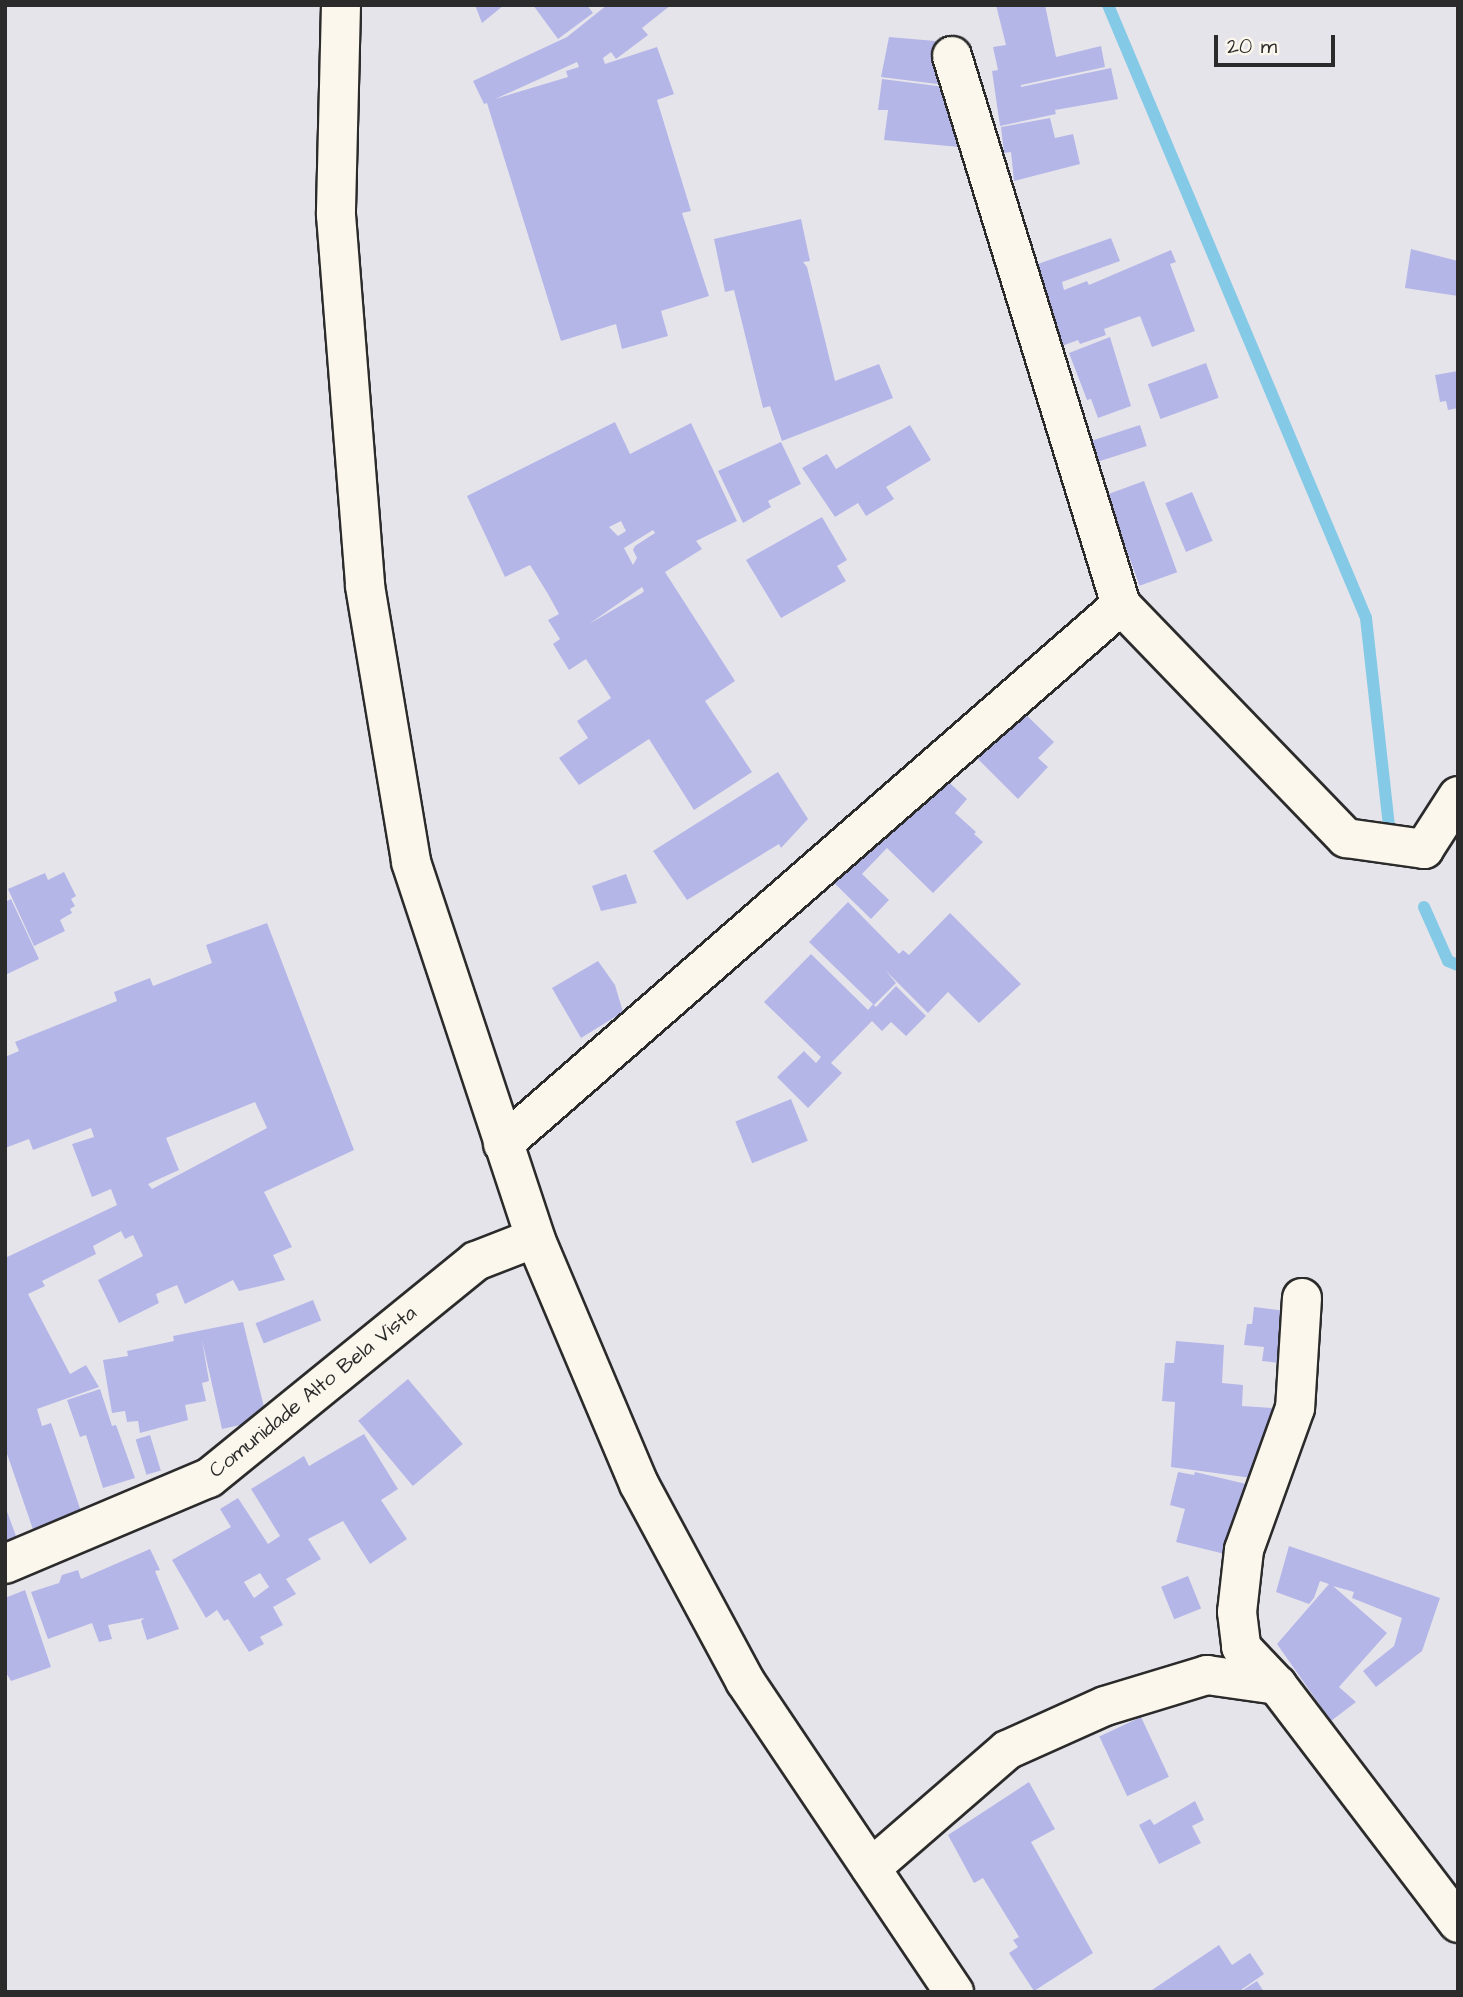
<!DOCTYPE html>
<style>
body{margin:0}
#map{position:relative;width:1463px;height:1997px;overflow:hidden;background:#e6e4eb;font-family:"Architects Daughter",sans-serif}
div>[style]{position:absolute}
.stream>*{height:12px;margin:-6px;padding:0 6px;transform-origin:6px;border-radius:6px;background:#84c9e5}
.building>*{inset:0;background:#b5b6e8;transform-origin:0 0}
.roads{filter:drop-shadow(2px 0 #2b2b2b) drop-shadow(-2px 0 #2b2b2b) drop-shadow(0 2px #2b2b2b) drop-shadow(0 -2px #2b2b2b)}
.minor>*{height:38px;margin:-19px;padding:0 19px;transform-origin:19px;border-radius:19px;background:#fbf7ec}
.secondary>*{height:38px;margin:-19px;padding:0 19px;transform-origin:19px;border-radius:19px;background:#fbf7ec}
span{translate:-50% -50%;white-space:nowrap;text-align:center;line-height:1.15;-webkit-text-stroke:6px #fbf7ec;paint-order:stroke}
.street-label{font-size:21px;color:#2b2b2b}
.frame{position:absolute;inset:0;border:7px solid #2b2b2b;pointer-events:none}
.scale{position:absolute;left:1214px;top:35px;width:121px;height:32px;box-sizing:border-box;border:4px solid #2b2b2b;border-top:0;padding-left:9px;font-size:21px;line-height:24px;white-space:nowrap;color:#2b2b2b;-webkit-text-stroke:5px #fbf7ec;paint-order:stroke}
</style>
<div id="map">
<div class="stream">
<div style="left:1108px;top:5px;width:665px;rotate:67.17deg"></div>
<div style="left:1366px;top:618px;width:217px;rotate:83.7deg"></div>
<div style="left:1424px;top:907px;width:59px;rotate:66deg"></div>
<div style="left:1448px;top:961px;width:11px;rotate:22deg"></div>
</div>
<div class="building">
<div style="clip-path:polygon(475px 5px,504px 5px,482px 23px)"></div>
<div style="clip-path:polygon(533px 5px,587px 5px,593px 13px,558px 39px)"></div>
<div style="clip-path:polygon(evenodd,607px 5px,671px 5px,642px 28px,648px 35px,616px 59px,611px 52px,603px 58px,605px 64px,657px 47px,674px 94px,657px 100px,691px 211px,682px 213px,709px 296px,661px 311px,668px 336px,622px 349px,616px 324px,561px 341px,487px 103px,484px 104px,473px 81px,567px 37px,607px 5px,577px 62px,579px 67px,566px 71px,568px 77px,495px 99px,577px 62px)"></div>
<div style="clip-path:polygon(996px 5px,1045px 5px,1056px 57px,1101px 46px,1105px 67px,1021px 85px,1021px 87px,1111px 68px,1118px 99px,1055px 110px,1056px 114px,1000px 126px,992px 71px,998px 70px,993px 47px,1006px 45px)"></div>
<div style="clip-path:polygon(889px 37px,970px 44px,970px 148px,884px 140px,888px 110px,878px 110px,882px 79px,945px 87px,945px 85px,881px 77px)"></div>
<div style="clip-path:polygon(1050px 118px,1055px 138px,1073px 134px,1080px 164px,1014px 181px,1011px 152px,1004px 153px,1001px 127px)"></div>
<div style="clip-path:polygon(801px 219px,810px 261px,803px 262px,807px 267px,835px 381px,879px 364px,893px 398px,782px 441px,770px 406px,763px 408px,734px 290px,725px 292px,714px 239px)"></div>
<div style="clip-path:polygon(1111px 238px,1120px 261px,1062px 282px,1064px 290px,1087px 281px,1089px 285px,1171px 250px,1176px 262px,1170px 264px,1195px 331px,1152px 347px,1140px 316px,1104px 329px,1106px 335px,1080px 344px,1078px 340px,1046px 352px,1021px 270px)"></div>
<div style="clip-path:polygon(1411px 249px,1458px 261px,1458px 296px,1405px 288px)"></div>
<div style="clip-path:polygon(1110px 337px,1131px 406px,1098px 418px,1091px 399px,1087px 400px,1069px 353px)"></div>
<div style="left:1206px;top:363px;width:37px;height:62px;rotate:70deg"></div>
<div style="clip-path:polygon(1458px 371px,1458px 408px,1448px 410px,1446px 401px,1440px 402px,1435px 375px)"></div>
<div style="clip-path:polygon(evenodd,615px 422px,630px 454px,691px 423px,737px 521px,696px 541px,702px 549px,665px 572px,735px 681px,705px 701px,752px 772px,694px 810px,649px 739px,579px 785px,559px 758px,588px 738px,577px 721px,611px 698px,586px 659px,569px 670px,553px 644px,560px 639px,548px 620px,559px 614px,548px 594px,530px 565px,505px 577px,467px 496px,615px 422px,621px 521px,626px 531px,618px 536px,609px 527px,621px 521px,615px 422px,653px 530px,655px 533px,635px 546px,633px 550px,637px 558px,633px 565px,624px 548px,653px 530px,615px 422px,642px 587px,644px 591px,642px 593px,589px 624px,642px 587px)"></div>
<div style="clip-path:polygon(910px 425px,931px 460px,886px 487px,894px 499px,866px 516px,858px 503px,835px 517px,802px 468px,827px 454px,836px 469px)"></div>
<div style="left:1140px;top:425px;width:22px;height:54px;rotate:72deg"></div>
<div style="clip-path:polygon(781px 442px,801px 484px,768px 501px,771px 507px,743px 523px,718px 471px)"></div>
<div style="left:1144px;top:481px;width:97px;height:40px;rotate:70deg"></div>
<div style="left:1192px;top:492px;width:53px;height:29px;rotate:67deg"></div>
<div style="clip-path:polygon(822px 517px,847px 560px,837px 566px,846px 581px,781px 618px,746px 560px)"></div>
<div style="clip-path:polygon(1013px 702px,1054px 742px,1038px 758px,1048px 767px,1018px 799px,967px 748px)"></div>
<div style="clip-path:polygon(778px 772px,808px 819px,781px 848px,779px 844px,687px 900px,653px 851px)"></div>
<div style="clip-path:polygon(939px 773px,967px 799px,955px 813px,976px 832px,974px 834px,983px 842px,933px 893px,887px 848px,862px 874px,889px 900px,871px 919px,825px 874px)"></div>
<div style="clip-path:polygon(64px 872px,76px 896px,71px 899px,75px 906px,70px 909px,72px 913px,60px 920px,65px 931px,34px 946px,8px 889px,45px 873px,48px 880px)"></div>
<div style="clip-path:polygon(626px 874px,637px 903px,601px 911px,592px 886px)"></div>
<div style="clip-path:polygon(11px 899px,39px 959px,5px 975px,5px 902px)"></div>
<div style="clip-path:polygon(848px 902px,899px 954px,903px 950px,909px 955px,950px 913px,1021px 984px,979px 1023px,948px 992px,928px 1013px,885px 970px,896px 983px,874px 1005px,809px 942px)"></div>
<div style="clip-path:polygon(evenodd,267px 923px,354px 1150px,264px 1192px,292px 1247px,273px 1255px,285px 1280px,239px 1291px,233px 1280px,185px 1304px,177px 1285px,156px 1294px,159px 1303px,119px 1323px,98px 1280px,143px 1256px,133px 1235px,125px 1239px,121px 1231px,93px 1246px,96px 1254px,42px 1281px,45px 1286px,28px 1294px,70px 1374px,86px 1365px,99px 1387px,37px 1409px,42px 1426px,51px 1423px,86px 1526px,37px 1541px,5px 1448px,5px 1258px,117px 1205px,111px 1189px,92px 1197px,72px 1144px,94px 1137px,91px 1128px,33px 1150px,29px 1139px,5px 1148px,5px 1057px,19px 1051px,15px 1042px,117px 1001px,114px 992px,150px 978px,153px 986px,212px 963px,206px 945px,267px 923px,255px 1102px,267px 1128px,152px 1189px,148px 1184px,179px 1170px,166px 1138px,255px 1102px)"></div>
<div style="clip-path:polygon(811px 954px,868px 1010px,873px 1004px,876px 1007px,896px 986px,926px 1016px,906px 1036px,891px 1022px,882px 1031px,872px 1021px,831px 1063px,842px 1073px,808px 1108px,777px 1077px,804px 1051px,816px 1063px,821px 1057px,764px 1002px)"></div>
<div style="clip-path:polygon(598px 961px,615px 985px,623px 1012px,581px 1038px,552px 988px)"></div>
<div style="left:791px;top:1099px;width:45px;height:60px;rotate:68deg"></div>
<div style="left:313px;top:1300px;width:22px;height:62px;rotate:68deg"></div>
<div style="clip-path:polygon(1254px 1307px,1296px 1312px,1289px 1364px,1262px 1361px,1264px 1347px,1244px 1345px,1247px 1324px,1252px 1324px)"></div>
<div style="clip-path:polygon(243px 1322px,267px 1419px,222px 1429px,202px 1340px,209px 1381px,202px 1383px,206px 1401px,185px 1405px,188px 1420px,140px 1433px,138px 1421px,127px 1422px,125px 1411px,112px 1413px,103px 1360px,128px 1356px,127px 1351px,174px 1341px,173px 1336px)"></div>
<div style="clip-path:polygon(1176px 1341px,1224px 1345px,1222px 1383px,1243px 1385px,1242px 1406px,1301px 1410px,1282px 1482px,1171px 1467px,1175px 1402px,1162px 1401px,1165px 1363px,1174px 1363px)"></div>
<div style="left:408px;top:1379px;width:85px;height:65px;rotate:50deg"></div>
<div style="clip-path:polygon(100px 1389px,112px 1426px,116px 1425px,135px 1478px,103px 1488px,86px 1435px,80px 1437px,67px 1400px)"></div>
<div style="clip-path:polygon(evenodd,364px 1434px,398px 1489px,381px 1500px,407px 1539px,370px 1564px,343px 1521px,308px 1539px,321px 1559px,286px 1579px,296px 1594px,273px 1607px,283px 1625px,260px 1637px,264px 1644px,249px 1652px,228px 1619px,224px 1621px,217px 1610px,206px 1618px,172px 1560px,231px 1527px,220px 1509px,238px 1498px,268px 1544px,280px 1536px,251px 1489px,304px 1456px,309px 1466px,364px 1434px,260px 1573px,269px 1587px,254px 1598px,244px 1582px,260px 1573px)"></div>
<div style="left:150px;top:1435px;width:37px;height:15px;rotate:73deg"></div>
<div style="clip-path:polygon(1178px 1472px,1194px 1475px,1195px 1472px,1259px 1487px,1241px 1558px,1176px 1542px,1185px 1509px,1170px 1505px)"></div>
<div style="clip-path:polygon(5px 1506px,20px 1547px,5px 1553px)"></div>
<div style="clip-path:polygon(1289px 1546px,1440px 1598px,1422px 1651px,1376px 1687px,1363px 1671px,1394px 1646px,1402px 1618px,1352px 1598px,1354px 1592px,1333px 1586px,1387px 1633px,1339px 1687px,1356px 1702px,1331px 1721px,1277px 1644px,1329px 1584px,1320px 1581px,1314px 1598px,1309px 1604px,1276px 1592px)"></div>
<div style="clip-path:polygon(150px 1549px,160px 1570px,155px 1571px,179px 1629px,147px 1640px,141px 1621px,144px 1618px,108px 1625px,112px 1639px,99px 1642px,92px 1623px,48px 1639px,31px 1592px,59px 1583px,62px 1575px,78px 1570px,81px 1579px)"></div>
<div style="left:1188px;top:1576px;width:35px;height:29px;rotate:68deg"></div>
<div style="clip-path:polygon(25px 1590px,51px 1667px,11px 1681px,5px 1671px,5px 1598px)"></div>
<div style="left:1141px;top:1717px;width:66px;height:46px;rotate:65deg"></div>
<div style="clip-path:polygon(1029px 1782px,1055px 1829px,1031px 1842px,1093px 1953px,1034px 1991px,1009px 1953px,1018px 1947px,1013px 1940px,1019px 1937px,983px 1878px,974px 1883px,948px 1835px)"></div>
<div style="clip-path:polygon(1195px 1801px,1204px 1820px,1192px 1826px,1201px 1843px,1159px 1864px,1139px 1825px,1150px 1819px,1154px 1825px)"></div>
<div style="clip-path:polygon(1219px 1945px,1232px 1965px,1250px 1953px,1264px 1974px,1238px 1992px,1149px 1992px)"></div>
<div style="clip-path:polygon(1257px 1981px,1264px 1992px,1240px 1992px)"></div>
</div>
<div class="roads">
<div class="minor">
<div style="left:952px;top:56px;width:574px;rotate:72.89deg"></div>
<div style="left:1121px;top:605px;width:324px;rotate:46deg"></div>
<div style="left:1346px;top:838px;width:79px;rotate:8deg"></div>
<div style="left:1424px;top:849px;width:63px;rotate:-57.3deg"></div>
<div style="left:503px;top:1144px;width:820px;rotate:-41.09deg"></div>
<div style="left:1302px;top:1298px;width:110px;rotate:93.6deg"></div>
<div style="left:1295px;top:1408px;width:151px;rotate:109.8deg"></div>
<div style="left:1244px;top:1550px;width:62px;rotate:96.4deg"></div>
<div style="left:1237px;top:1612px;width:35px;rotate:83deg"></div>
<div style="left:1241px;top:1647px;width:52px;rotate:46.5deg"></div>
<div style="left:1277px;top:1685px;width:299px;rotate:52.7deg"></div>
<div style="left:5px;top:1564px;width:221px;rotate:-22.9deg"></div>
<div style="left:209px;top:1478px;width:344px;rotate:-39.1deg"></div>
<div style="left:476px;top:1261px;width:63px;rotate:-21.3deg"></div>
<div style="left:871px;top:1868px;width:180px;rotate:-40.9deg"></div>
<div style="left:1007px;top:1750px;width:107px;rotate:-24.2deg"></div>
<div style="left:1105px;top:1706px;width:107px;rotate:-16.9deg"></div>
<div style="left:1207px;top:1675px;width:71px;rotate:8.1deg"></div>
</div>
<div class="secondary">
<div style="left:341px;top:5px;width:210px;rotate:91.4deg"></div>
<div style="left:336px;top:215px;width:372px;rotate:85.5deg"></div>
<div style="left:365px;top:586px;width:280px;rotate:80.5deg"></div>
<div style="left:411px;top:862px;width:396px;rotate:71.7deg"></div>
<div style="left:535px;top:1238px;width:267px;rotate:67.1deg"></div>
<div style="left:639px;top:1484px;width:224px;rotate:61.7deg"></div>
<div style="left:745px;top:1681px;width:375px;rotate:56.1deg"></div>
</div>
</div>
<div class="street-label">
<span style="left:313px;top:1392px;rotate:-39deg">Comunidade Alto Bela Vista</span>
</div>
<div class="frame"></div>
<div class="scale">20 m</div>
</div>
